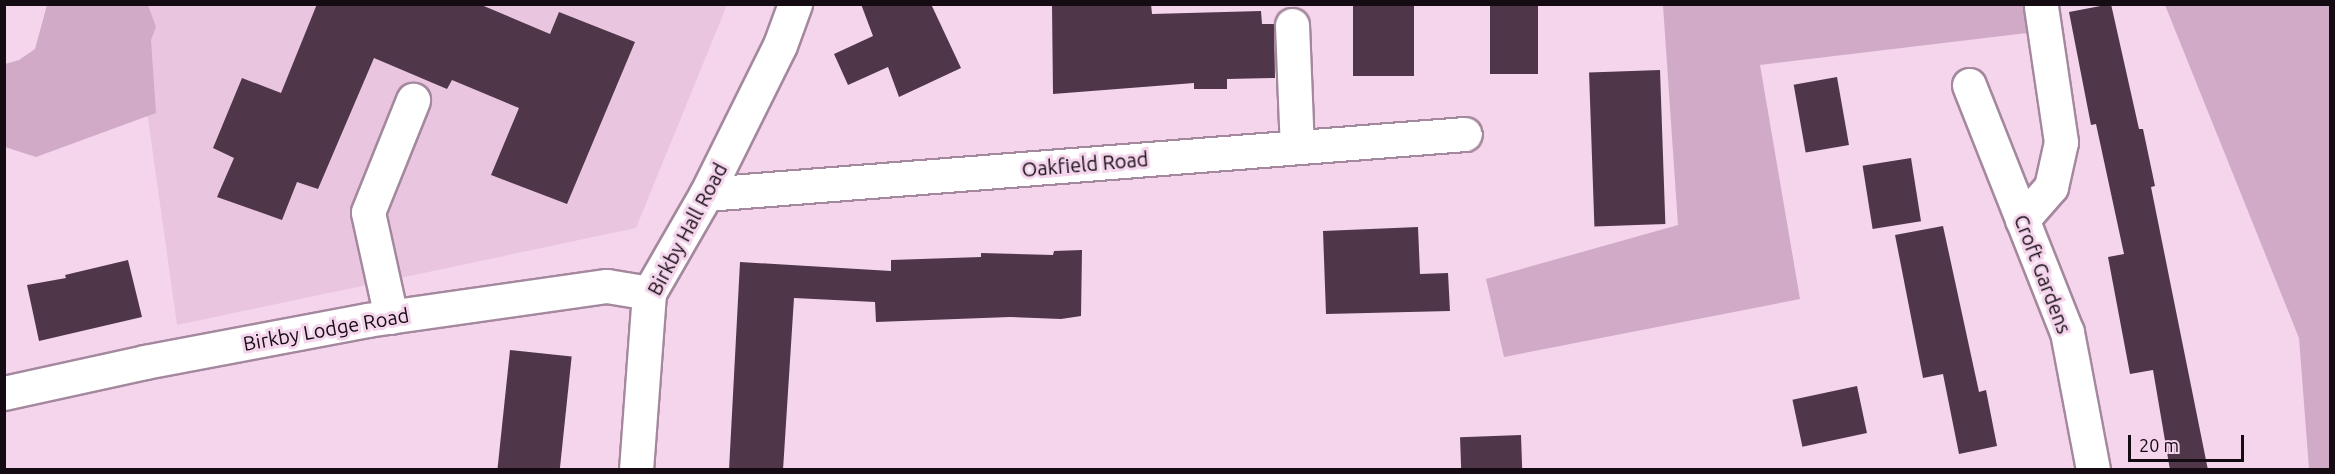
<!DOCTYPE html>
<style>
body{margin:0}
#map{position:relative;width:2335px;height:474px;overflow:hidden;background:#f4d5ec;font-family:Ubuntu,sans-serif}
div>[style]{position:absolute}
.built>*{inset:0;background:#eac5e0}
.green>*{inset:0;background:#d1aac8}
.building>*{inset:0;background:#4f3749;transform-origin:0 0}
.roads{filter:drop-shadow(2px 0 #a4889d) drop-shadow(-2px 0 #a4889d) drop-shadow(0 2px #a4889d) drop-shadow(0 -2px #a4889d)}
.minor>*{height:33px;margin:-16.5px;padding:0 16.5px;transform-origin:16.5px;border-radius:16.5px;background:#fff}
span{translate:-50% -50%;white-space:nowrap;text-align:center;line-height:1.15;-webkit-text-stroke:6px #f4d5ec;paint-order:stroke}
.street-label{font-size:20px;color:#150b12}
.frame{position:absolute;inset:0;border:6px solid #150b12;pointer-events:none}
.scale{position:absolute;left:2128px;top:435px;width:116px;height:27px;box-sizing:border-box;border:3px solid #150b12;border-top:0;padding-left:8px;font-size:18px;line-height:21px;white-space:nowrap;color:#150b12;-webkit-text-stroke:4px #f4d5ec;paint-order:stroke}
</style>
<div id="map">
<div class="built">
<div style="clip-path:polygon(132px 5px,727px 5px,636px 228px,177px 325px)"></div>
</div>
<div class="green">
<div style="clip-path:polygon(47px 5px,148px 5px,156px 27px,151px 40px,156px 113px,36px 157px,5px 147px,5px 64px,19px 60px,35px 49px)"></div>
<div style="clip-path:polygon(1663px 5px,2023px 5px,2027px 33px,1760px 65px,1800px 299px,1504px 357px,1486px 279px,1678px 225px)"></div>
<div style="clip-path:polygon(2165px 5px,2330px 5px,2330px 469px,2309px 469px,2299px 338px)"></div>
</div>
<div class="building">
<div style="clip-path:polygon(317px 4px,479px 4px,550px 34px,559px 12px,635px 42px,567px 204px,491px 175px,519px 108px,452px 80px,447px 89px,374px 58px,318px 189px,297px 182px,282px 220px,217px 197px,234px 158px,213px 148px,242px 78px,281px 93px)"></div>
<div style="clip-path:polygon(861px 4px,931px 4px,961px 68px,899px 97px,888px 67px,848px 85px,834px 54px,873px 36px)"></div>
<div style="clip-path:polygon(1073px 4px,1151px 4px,1152px 14px,1261px 11px,1262px 24px,1274px 24px,1275px 78px,1227px 79px,1227px 89px,1194px 89px,1194px 83px,1053px 94px,1052px 6px)"></div>
<div style="left:1353px;top:4px;width:61px;height:72px"></div>
<div style="left:1490px;top:4px;width:48px;height:70px"></div>
<div style="clip-path:polygon(2111px 4px,2139px 129px,2143px 129px,2155px 186px,2151px 187px,2208px 470px,2170px 470px,2153px 370px,2130px 374px,2108px 257px,2124px 254px,2096px 124px,2091px 125px,2069px 12px)"></div>
<div style="left:1660px;top:70px;width:154px;height:71px;rotate:88deg"></div>
<div style="left:1837px;top:77px;width:69px;height:44px;rotate:80deg"></div>
<div style="left:1911px;top:158px;width:64px;height:49px;rotate:81deg"></div>
<div style="clip-path:polygon(1943px 226px,1979px 392px,1986px 390px,1997px 446px,1959px 454px,1943px 374px,1923px 378px,1895px 235px)"></div>
<div style="clip-path:polygon(1418px 227px,1420px 274px,1448px 273px,1450px 311px,1326px 314px,1323px 231px)"></div>
<div style="clip-path:polygon(1082px 250px,1081px 316px,1061px 319px,1010px 317px,876px 322px,875px 302px,794px 298px,783px 470px,729px 470px,740px 262px,891px 271px,891px 260px,981px 257px,981px 253px,1053px 255px,1054px 251px)"></div>
<div style="clip-path:polygon(128px 260px,142px 317px,39px 341px,27px 285px,66px 278px,65px 275px)"></div>
<div style="left:510px;top:350px;width:62px;height:121px;rotate:6deg"></div>
<div style="left:1857px;top:386px;width:48px;height:66px;rotate:78deg"></div>
<div style="left:1521px;top:435px;width:35px;height:61px;rotate:88deg"></div>
</div>
<div class="roads">
<div class="minor">
<div style="left:1292px;top:25px;width:122px;rotate:87.7deg"></div>
<div style="left:1969px;top:85px;width:266px;rotate:68.4deg"></div>
<div style="left:2067px;top:332px;width:140px;rotate:79.3deg"></div>
<div style="left:706px;top:194px;width:761px;rotate:-4.52deg"></div>
<div style="left:2022px;top:220px;width:44px;rotate:-48.7deg"></div>
<div style="left:2051px;top:187px;width:46px;rotate:-77.5deg"></div>
<div style="left:2061px;top:142px;width:137px;rotate:-98.4deg"></div>
<div style="left:391px;top:317px;width:107px;rotate:-102.4deg"></div>
<div style="left:368px;top:212px;width:121px;rotate:-68.1deg"></div>
<div style="left:4px;top:393px;width:144px;rotate:-12.4deg"></div>
<div style="left:145px;top:362px;width:226px;rotate:-10.7deg"></div>
<div style="left:367px;top:320px;width:242px;rotate:-8.1deg"></div>
<div style="left:607px;top:286px;width:43px;rotate:9.5deg"></div>
<div style="left:636px;top:470px;width:177px;rotate:-85.8deg"></div>
<div style="left:649px;top:293px;width:114px;rotate:-60.1deg"></div>
<div style="left:706px;top:194px;width:166px;rotate:-63.6deg"></div>
<div style="left:780px;top:45px;width:44px;rotate:-69.9deg"></div>
</div>
</div>
<div class="street-label">
<span style="left:1085px;top:164px;rotate:-5deg">Oakfield Road</span>
<span style="left:687px;top:229px;rotate:-62deg">Birkby Hall Road</span>
<span style="left:2043px;top:274px;rotate:69deg">Croft Gardens</span>
<span style="left:326px;top:329px;rotate:-10deg">Birkby Lodge Road</span>
</div>
<div class="frame"></div>
<div class="scale">20 m</div>
</div>
